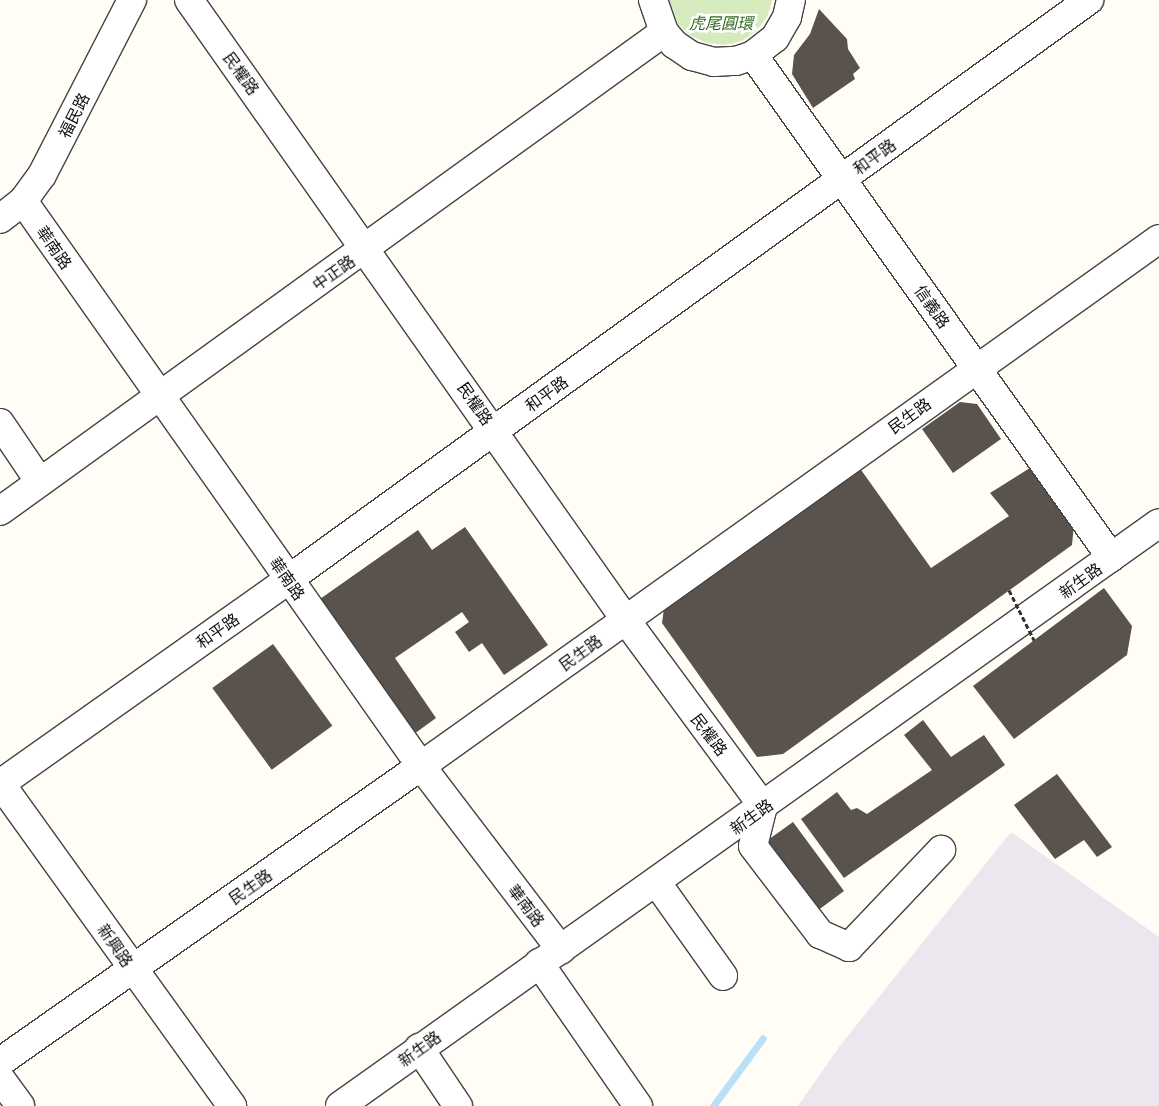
<!DOCTYPE html>
<meta charset="utf-8">
<style>
body{margin:0}
#map{position:relative;width:1159px;height:1106px;overflow:hidden;background:#fffdf5;font-family:Literata,"Noto Sans TC",serif}
div>[style]{position:absolute}
.industrial>*{inset:0;background:#eee6ef}
.green>*{inset:0;background:#d5ebbd}
.stream>*{height:7px;margin:-3.5px;padding:0 3.5px;transform-origin:3.5px;border-radius:3.5px;background:#b9e0f7}
.building>*{inset:0;background:#5a524d;transform-origin:0 0}
.roads{filter:drop-shadow(1px 0 #444) drop-shadow(-1px 0 #444) drop-shadow(0 1px #444) drop-shadow(0 -1px #444)}
.minor>*{height:28px;margin:-14px;padding:0 14px;transform-origin:14px;border-radius:14px;background:#fff}
.path-bridge>*{height:3px;margin-top:-1.5px;transform-origin:0;background:repeating-linear-gradient(90deg,#333 0 5px,transparent 0 7.5px)}
span{translate:-50% -50%;white-space:nowrap;text-align:center;line-height:1.15;-webkit-text-stroke:5px #fff;paint-order:stroke}
.park-label{font-size:16px;color:#2f6b1f;font-style:italic}
.street-label{font-size:16px;color:#111}
</style>
<div id="map">
<div class="industrial">
<div style="clip-path:polygon(1011px 832px,1159px 937px,1159px 1106px,798px 1106px,839px 1047px)"></div>
</div>
<div class="green">
<div style="clip-path:polygon(669px 0,772px 0,772px 1px,767px 17px,756px 31px,742px 41px,725px 45px,707px 43px,691px 36px,678px 24px)"></div>
</div>
<div class="stream">
<div style="left:713px;top:1106px;width:84px;rotate:-53.7deg"></div>
</div>
<div class="building">
<div style="clip-path:polygon(819px 9px,847px 39px,848px 49px,860px 68px,853px 74px,855px 79px,813px 108px,792px 74px,794px 55px,810px 34px)"></div>
<div style="clip-path:polygon(960px 402px,977px 404px,1001px 439px,953px 473px,922px 429px)"></div>
<div style="clip-path:polygon(1033px 466px,1074px 524px,1072px 545px,783px 754px,757px 757px,662px 623px,665px 601px,859px 467px,931px 568px,1009px 516px,990px 493px)"></div>
<div style="clip-path:polygon(465px 527px,548px 645px,504px 675px,482px 643px,469px 652px,455px 632px,469px 622px,462px 612px,395px 658px,436px 718px,414px 734px,320px 599px,418px 530px,432px 550px)"></div>
<div style="clip-path:polygon(1104px 588px,1132px 626px,1127px 655px,1014px 739px,973px 686px)"></div>
<div style="left:273px;top:644px;width:101px;height:75px;rotate:54deg"></div>
<div style="clip-path:polygon(923px 720px,951px 757px,984px 735px,1005px 765px,844px 878px,801px 819px,837px 792px,851px 810px,857px 808px,867px 814px,932px 770px,904px 735px)"></div>
<div style="clip-path:polygon(1057px 774px,1112px 847px,1097px 857px,1084px 840px,1055px 859px,1014px 805px)"></div>
<div style="clip-path:polygon(793px 822px,844px 891px,813px 914px,750px 853px)"></div>
</div>
<div class="roads">
<div class="minor">
<div style="left:189px;top:0;width:757px;rotate:54.84deg"></div>
<div style="left:625px;top:619px;width:232px;rotate:53.6deg"></div>
<div style="left:763px;top:806px;width:41px;rotate:104deg"></div>
<div style="left:753px;top:846px;width:111px;rotate:52.7deg"></div>
<div style="left:820px;top:934px;width:32px;rotate:24deg"></div>
<div style="left:849px;top:947px;width:134px;rotate:-46.5deg"></div>
<div style="left:653px;top:0;width:34px;rotate:71deg"></div>
<div style="left:664px;top:32px;width:16px;rotate:50deg"></div>
<div style="left:674px;top:44px;width:22px;rotate:34deg"></div>
<div style="left:692px;top:56px;width:23px;rotate:15deg"></div>
<div style="left:714px;top:62px;width:22px;rotate:-3deg"></div>
<div style="left:736px;top:61px;width:18px;rotate:-19deg"></div>
<div style="left:753px;top:55px;width:28px;rotate:-38deg"></div>
<div style="left:775px;top:38px;width:24px;rotate:-60deg"></div>
<div style="left:787px;top:17px;width:17px;rotate:-77deg"></div>
<div style="left:753px;top:55px;width:617px;rotate:54.51deg"></div>
<div style="left:23px;top:201px;width:691px;rotate:54.84deg"></div>
<div style="left:421px;top:766px;width:231px;rotate:52.7deg"></div>
<div style="left:0;top:219px;width:29px;rotate:-38deg"></div>
<div style="left:23px;top:201px;width:32px;rotate:-54deg"></div>
<div style="left:42px;top:175px;width:197px;rotate:-62.8deg"></div>
<div style="left:0;top:423px;width:71px;rotate:55.9deg"></div>
<div style="left:0;top:511px;width:819px;rotate:-35.81deg"></div>
<div style="left:0;top:783px;width:398px;rotate:54.3deg"></div>
<div style="left:0;top:784px;width:354px;rotate:-35.3deg"></div>
<div style="left:289px;top:579px;width:988px;rotate:-35.9deg"></div>
<div style="left:657px;top:883px;width:114px;rotate:54.6deg"></div>
<div style="left:539px;top:963px;width:174px;rotate:55.3deg"></div>
<div style="left:419px;top:1048px;width:70px;rotate:56.1deg"></div>
<div style="left:0;top:1062px;width:515px;rotate:-35.11deg"></div>
<div style="left:421px;top:766px;width:907px;rotate:-35.53deg"></div>
<div style="left:0;top:1078px;width:34px;rotate:54deg"></div>
<div style="left:340px;top:1106px;width:1005px;rotate:-35.44deg"></div>
</div>
</div>
<div class="path-bridge">
<div style="left:1009px;top:590px;width:56px;rotate:63.4deg"></div>
</div>
<div class="park-label">
<span style="left:721px;top:22px">虎尾圓環</span>
</div>
<div class="street-label">
<span style="left:242px;top:73px;rotate:54deg">民權路</span>
<span style="left:73px;top:115px;rotate:-63deg">福民路</span>
<span style="left:874px;top:156px;rotate:-36deg">和平路</span>
<span style="left:55px;top:247px;rotate:55deg">華南路</span>
<span style="left:333px;top:272px;rotate:-35deg">中正路</span>
<span style="left:933px;top:306px;rotate:55deg">信義路</span>
<span style="left:546px;top:393px;rotate:-36deg">和平路</span>
<span style="left:476px;top:403px;rotate:55deg">民權路</span>
<span style="left:909px;top:415px;rotate:-36deg">民生路</span>
<span style="left:288px;top:578px;rotate:55deg">華南路</span>
<span style="left:1080px;top:580px;rotate:-36deg">新生路</span>
<span style="left:217px;top:630px;rotate:-35deg">和平路</span>
<span style="left:580px;top:652px;rotate:-36deg">民生路</span>
<span style="left:710px;top:734px;rotate:53deg">民權路</span>
<span style="left:751px;top:816px;rotate:-36deg">新生路</span>
<span style="left:250px;top:886px;rotate:-35deg">民生路</span>
<span style="left:527px;top:905px;rotate:53deg">華南路</span>
<span style="left:116px;top:945px;rotate:55deg">新興路</span>
<span style="left:419px;top:1048px;rotate:-36deg">新生路</span>
</div>
</div>
